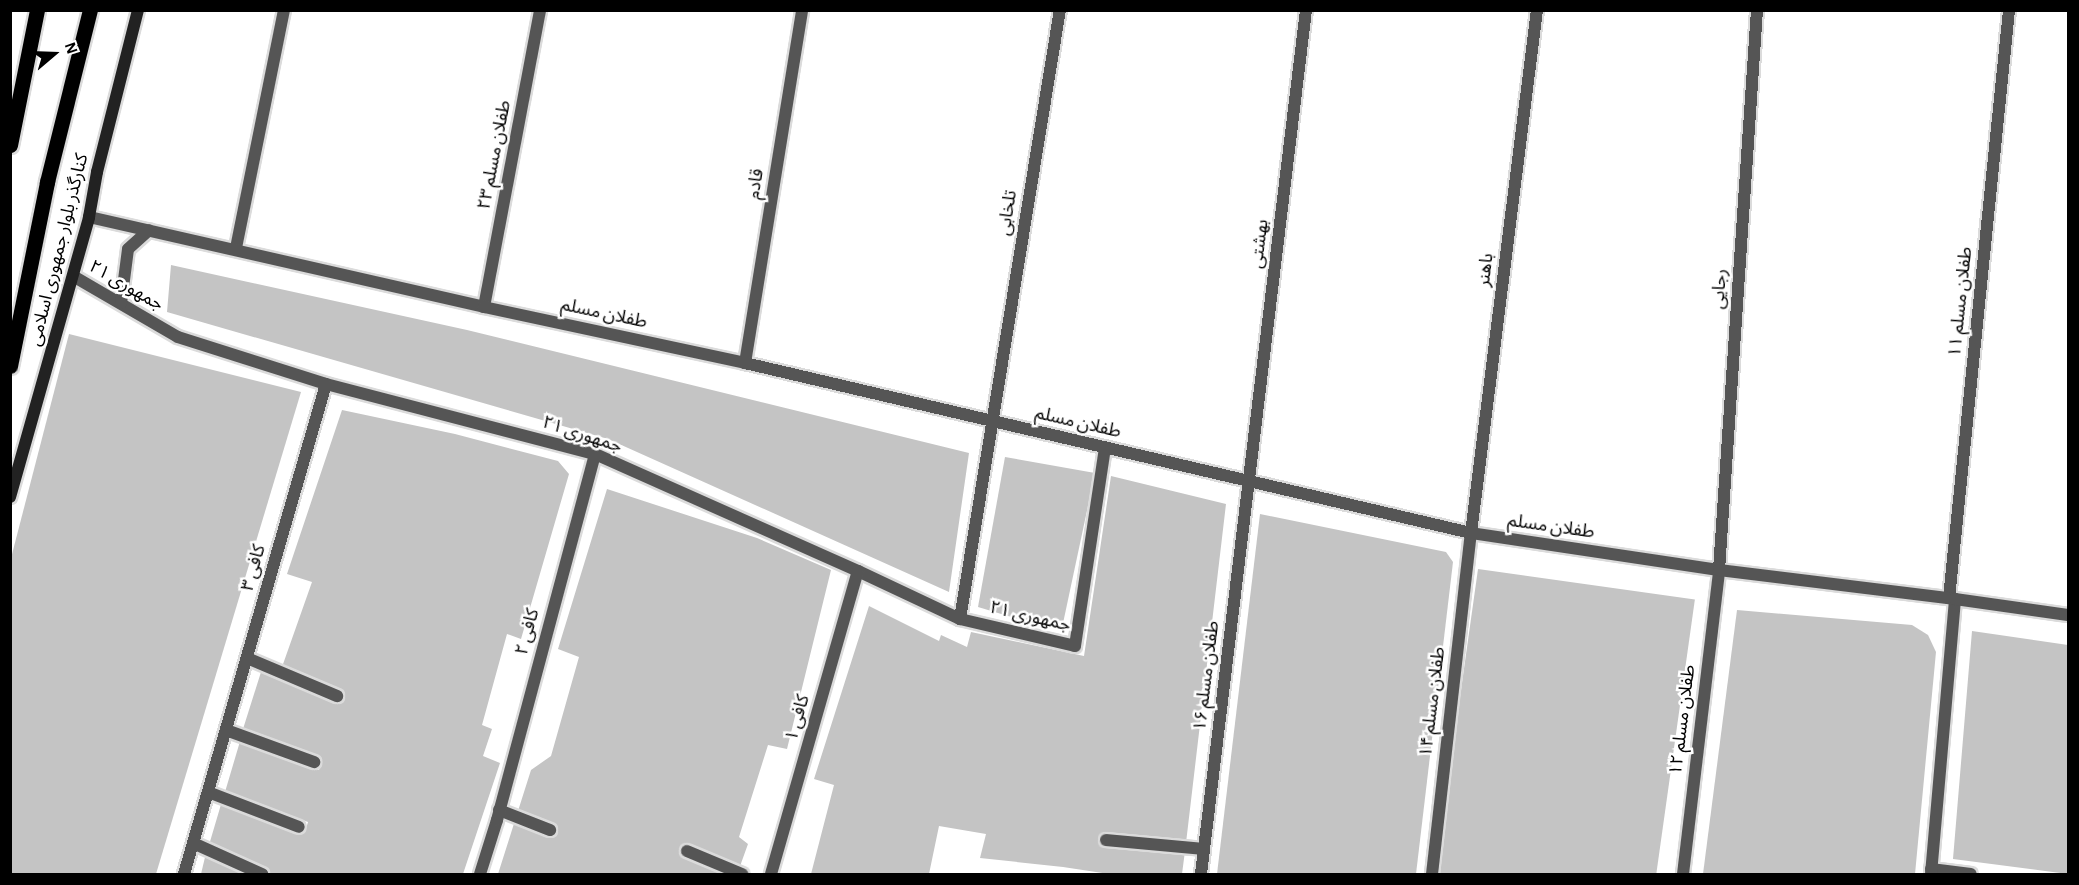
<!DOCTYPE html>
<meta charset="utf-8">
<style>
body{margin:0}
#map{position:relative;width:2079px;height:885px;overflow:hidden;background:#fff;font-family:"Alegreya Sans","Noto Sans Arabic",sans-serif}
div>[style]{position:absolute}
.building>*{inset:0;background:#c4c4c4;transform-origin:0 0}
.roads{filter:drop-shadow(2px 0 #dbdbdb) drop-shadow(-2px 0 #dbdbdb) drop-shadow(0 2px #dbdbdb) drop-shadow(0 -2px #dbdbdb)}
.service>*{height:12px;margin:-6px;padding:0 6px;transform-origin:6px;border-radius:6px;background:#555}
.minor>*{height:12px;margin:-6px;padding:0 6px;transform-origin:6px;border-radius:6px;background:#555}
.tertiary>*{height:12px;margin:-6px;padding:0 6px;transform-origin:6px;border-radius:6px;background:#555}
.secondary>*{height:12px;margin:-6px;padding:0 6px;transform-origin:6px;border-radius:6px;background:#222}
.primary>*{height:15px;margin:-7.5px;padding:0 7.5px;transform-origin:7.5px;border-radius:7.5px;background:#000}
span{translate:-50% -50%;white-space:nowrap;text-align:center;line-height:1.15;-webkit-text-stroke:5px #fff;paint-order:stroke}
.street-label{font-size:18px;color:#000}
.frame{position:absolute;inset:0;border:12px solid #000;pointer-events:none}
.north{position:absolute;left:24px;top:24px;width:60px;height:60px;-webkit-text-stroke:4px #fff;paint-order:stroke;rotate:71deg;font-size:16px;font-weight:700;line-height:24px;text-align:center;color:#000}
.north::after{content:'';display:block;margin:auto;width:21px;height:27px;background:#000;clip-path:polygon(50% 0,100% 100%,50% 72%,0 100%)}
</style>
<div id="map">
<div class="building">
<div style="clip-path:polygon(171px 265px,467px 330px,969px 453px,949px 592px,608px 439px,167px 312px)"></div>
<div style="clip-path:polygon(69px 334px,301px 392px,156px 874px,10px 874px,10px 562px)"></div>
<div style="clip-path:polygon(342px 410px,455px 434px,558px 461px,569px 474px,521px 639px,507px 634px,482px 725px,492px 729px,483px 756px,500px 763px,463px 874px,270px 874px,209px 845px,222px 801px,305px 832px,308px 822px,225px 792px,241px 738px,319px 770px,322px 761px,243px 729px,261px 672px,339px 703px,343px 693px,282px 667px,312px 582px,287px 574px)"></div>
<div style="clip-path:polygon(1005px 457px,1095px 473px,1062px 628px,1048px 628px,978px 607px)"></div>
<div style="clip-path:polygon(1111px 476px,1226px 504px,1186px 843px,1102px 836px,1101px 843px,1185px 851px,1182px 874px,1109px 874px,1063px 867px,980px 858px,986px 834px,939px 826px,929px 874px,811px 874px,834px 785px,814px 779px,869px 606px,939px 641px,941px 635px,967px 647px,971px 632px,1084px 656px)"></div>
<div style="clip-path:polygon(607px 489px,757px 538px,831px 570px,787px 749px,768px 745px,739px 837px,748px 844px,739px 869px,683px 844px,679px 854px,727px 874px,498px 874px,531px 770px,551px 756px,579px 657px,558px 649px)"></div>
<div style="clip-path:polygon(1260px 514px,1446px 552px,1453px 562px,1416px 874px,1217px 874px)"></div>
<div style="left:1478px;top:569px;width:219px;height:307px;rotate:8deg"></div>
<div style="clip-path:polygon(1737px 610px,1912px 625px,1928px 635px,1936px 652px,1915px 874px,1703px 874px)"></div>
<div style="clip-path:polygon(1972px 631px,2068px 645px,2068px 874px,1953px 859px)"></div>
<div style="clip-path:polygon(206px 853px,254px 874px,201px 874px)"></div>
</div>
<div class="roads">
<div class="service">
<div style="left:247px;top:658px;width:98px;rotate:22.9deg"></div>
<div style="left:226px;top:730px;width:94px;rotate:20deg"></div>
<div style="left:208px;top:792px;width:97px;rotate:21deg"></div>
<div style="left:499px;top:810px;width:55px;rotate:21.4deg"></div>
<div style="left:1106px;top:840px;width:98px;rotate:5.2deg"></div>
<div style="left:193px;top:843px;width:76px;rotate:24.2deg"></div>
<div style="left:687px;top:851px;width:60px;rotate:22.7deg"></div>
</div>
<div class="minor">
<div style="left:236px;top:248px;width:243px;rotate:-78.6deg"></div>
<div style="left:73px;top:276px;width:121px;rotate:30.2deg"></div>
<div style="left:178px;top:337px;width:155px;rotate:17.6deg"></div>
<div style="left:326px;top:384px;width:278px;rotate:14.6deg"></div>
<div style="left:595px;top:454px;width:288px;rotate:24deg"></div>
<div style="left:858px;top:571px;width:113px;rotate:25.2deg"></div>
<div style="left:960px;top:619px;width:118px;rotate:13.2deg"></div>
<div style="left:1075px;top:646px;width:200px;rotate:-81.4deg"></div>
<div style="left:121px;top:303px;width:54px;rotate:-82.6deg"></div>
<div style="left:128px;top:249px;width:28px;rotate:-42deg"></div>
<div style="left:484px;top:307px;width:302px;rotate:-79.3deg"></div>
<div style="left:745px;top:363px;width:358px;rotate:-80.8deg"></div>
<div style="left:1949px;top:598px;width:591px;rotate:-84.17deg"></div>
<div style="left:960px;top:619px;width:617px;rotate:-80.68deg"></div>
<div style="left:1931px;top:869px;width:40px;rotate:7.1deg"></div>
<div style="left:184px;top:874px;width:510px;rotate:-73.84deg"></div>
<div style="left:480px;top:874px;width:57px;rotate:-72.5deg"></div>
<div style="left:497px;top:820px;width:379px;rotate:-75deg"></div>
<div style="left:771px;top:874px;width:315px;rotate:-74deg"></div>
<div style="left:1201px;top:874px;width:870px;rotate:-83.07deg"></div>
<div style="left:1432px;top:874px;width:343px;rotate:-83.5deg"></div>
<div style="left:1471px;top:533px;width:527px;rotate:-82.81deg"></div>
<div style="left:1683px;top:874px;width:306px;rotate:-83.2deg"></div>
<div style="left:1719px;top:570px;width:561px;rotate:-86.12deg"></div>
<div style="left:1931px;top:874px;width:276px;rotate:-85deg"></div>
</div>
<div class="tertiary">
<div style="left:89px;top:217px;width:405px;rotate:12.8deg"></div>
<div style="left:484px;top:307px;width:267px;rotate:12.1deg"></div>
<div style="left:745px;top:363px;width:746px;rotate:13.18deg"></div>
<div style="left:1471px;top:533px;width:251px;rotate:8.5deg"></div>
<div style="left:1719px;top:570px;width:238px;rotate:7deg"></div>
<div style="left:1955px;top:599px;width:114px;rotate:8.1deg"></div>
</div>
<div class="secondary">
<div style="left:10px;top:497px;width:291px;rotate:-74.2deg"></div>
<div style="left:89px;top:217px;width:46px;rotate:-79.9deg"></div>
<div style="left:97px;top:172px;width:167px;rotate:-75.8deg"></div>
</div>
<div class="primary">
<div style="left:10px;top:145px;width:138px;rotate:-78.7deg"></div>
<div style="left:10px;top:366px;width:188px;rotate:-78.6deg"></div>
<div style="left:47px;top:182px;width:177px;rotate:-76deg"></div>
</div>
</div>
<div class="street-label">
<span style="left:495px;top:155px;rotate:-79deg">طفلان مسلم ۲۳</span>
<span style="left:756px;top:184px;rotate:-81deg">قادم</span>
<span style="left:1008px;top:213px;rotate:-81deg">تلخابی</span>
<span style="left:1260px;top:244px;rotate:-83deg">بهشتی</span>
<span style="left:59px;top:250px;rotate:-76deg">کنارگذر بلوار جمهوری اسلامی</span>
<span style="left:1486px;top:270px;rotate:-83deg">باهنر</span>
<span style="left:126px;top:286px;rotate:30deg">جمهوری ۲۱</span>
<span style="left:1720px;top:289px;rotate:-86deg">رجایی</span>
<span style="left:1961px;top:302px;rotate:-84deg">طفلان مسلم ۱۱</span>
<span style="left:604px;top:314px;rotate:12deg">طفلان مسلم</span>
<span style="left:1078px;top:423px;rotate:13deg">طفلان مسلم</span>
<span style="left:582px;top:435px;rotate:18deg">جمهوری ۲۱</span>
<span style="left:1551px;top:527px;rotate:8deg">طفلان مسلم</span>
<span style="left:254px;top:568px;rotate:-74deg">کافی ۳</span>
<span style="left:1030px;top:617px;rotate:13deg">جمهوری ۲۱</span>
<span style="left:528px;top:632px;rotate:-75deg">کافی ۲</span>
<span style="left:1207px;top:676px;rotate:-83deg">طفلان مسلم ۱۶</span>
<span style="left:1433px;top:702px;rotate:-83deg">طفلان مسلم ۱۴</span>
<span style="left:798px;top:718px;rotate:-74deg">کافی ۱</span>
<span style="left:1683px;top:720px;rotate:-83deg">طفلان مسلم ۱۲</span>
</div>
<div class="frame"></div>
<div class="north">N</div>
</div>
